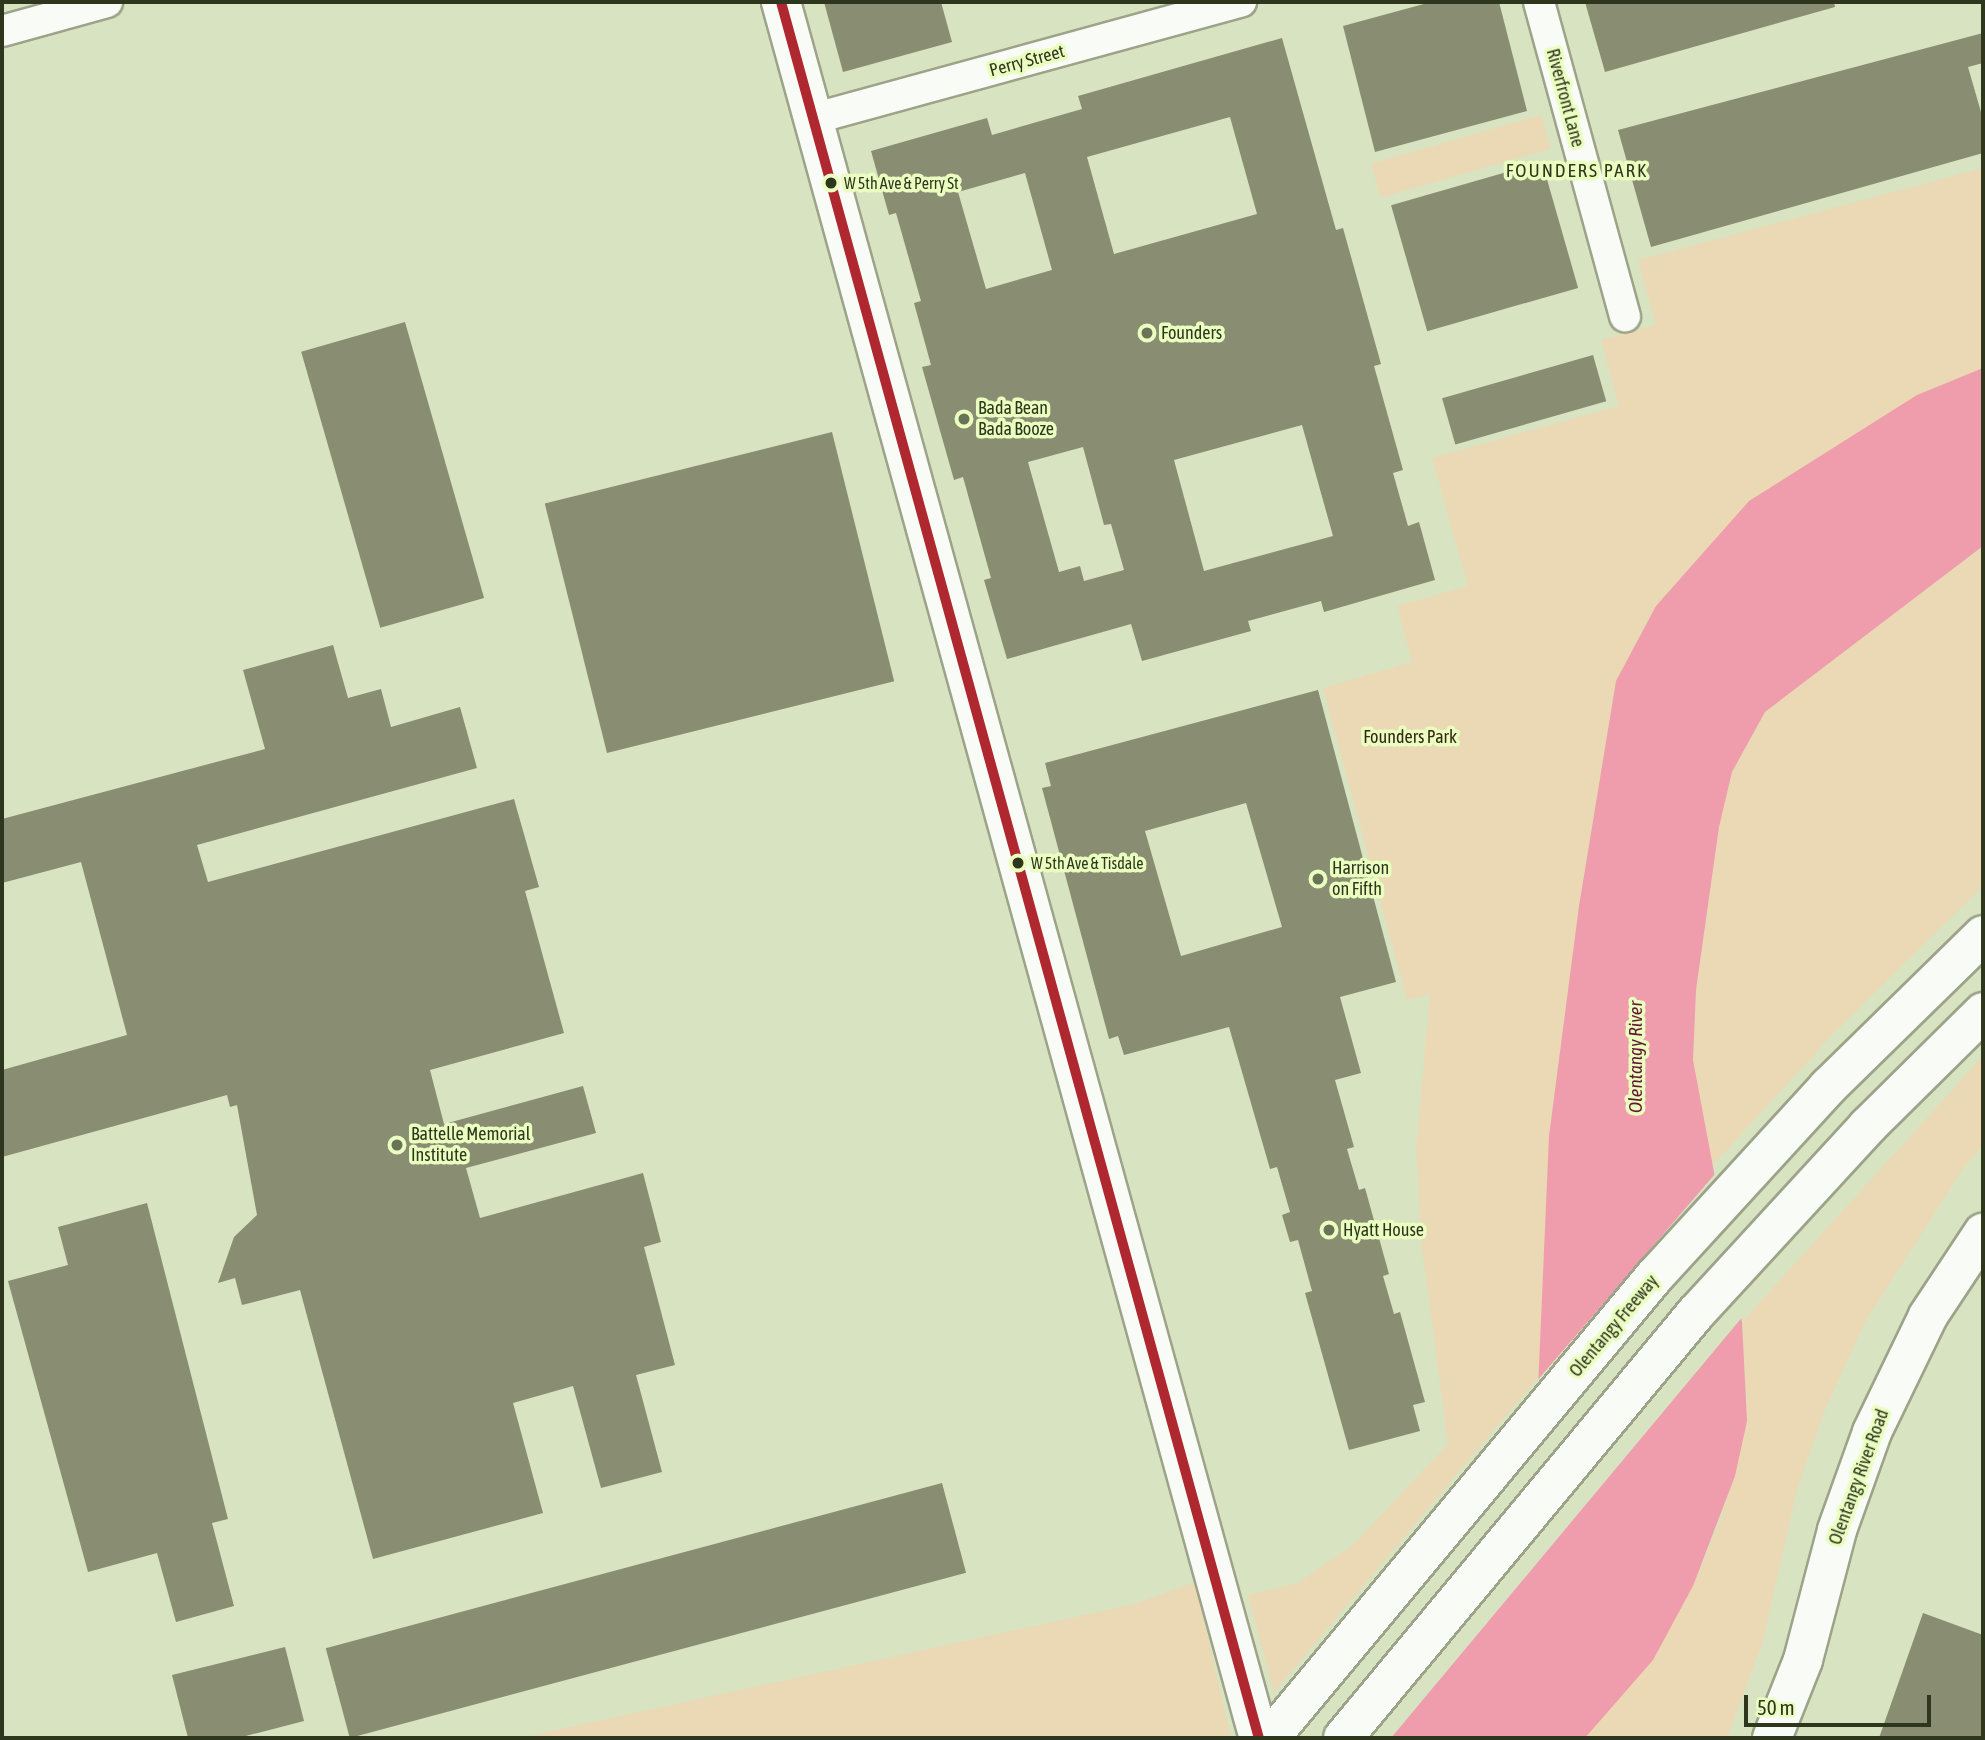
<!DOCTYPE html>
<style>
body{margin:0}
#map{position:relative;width:1985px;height:1740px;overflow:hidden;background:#d8e3c1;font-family:"Asap Condensed",sans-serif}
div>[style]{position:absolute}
.green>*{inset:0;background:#ebd8b4;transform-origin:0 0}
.water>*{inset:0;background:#ef9cac}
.pier>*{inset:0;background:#d8e3c1}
.building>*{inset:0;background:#898d71;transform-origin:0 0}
.roads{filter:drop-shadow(2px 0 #9ca389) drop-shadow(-2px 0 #9ca389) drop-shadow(0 2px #9ca389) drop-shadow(0 -2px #9ca389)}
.street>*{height:30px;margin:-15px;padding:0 15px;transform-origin:15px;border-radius:15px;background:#f9fbf6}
.secondary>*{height:38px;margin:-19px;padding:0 19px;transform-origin:19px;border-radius:19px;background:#f9fbf6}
.highway>*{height:38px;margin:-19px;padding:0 19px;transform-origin:19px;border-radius:19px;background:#f9fbf6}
.bus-1>*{height:10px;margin:-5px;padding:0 5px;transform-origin:5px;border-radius:5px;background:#af272f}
.dots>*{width:19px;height:19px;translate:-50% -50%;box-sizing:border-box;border:4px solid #eafec0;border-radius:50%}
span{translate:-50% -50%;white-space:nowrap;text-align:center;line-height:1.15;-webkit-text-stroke:7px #eafec0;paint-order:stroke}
.bus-label{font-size:16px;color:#2f361e}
.left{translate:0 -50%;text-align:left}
.street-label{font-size:18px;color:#2f361e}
.poi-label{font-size:18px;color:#2f361e}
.park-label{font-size:18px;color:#362515}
.neighbourhood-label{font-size:19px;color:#2f361e;letter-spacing:2px}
.water-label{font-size:19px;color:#631733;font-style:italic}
.frame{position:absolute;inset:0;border:4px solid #2f361e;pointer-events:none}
.scale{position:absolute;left:1744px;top:1695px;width:187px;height:32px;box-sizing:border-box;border:4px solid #2f361e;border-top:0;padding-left:9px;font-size:21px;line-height:24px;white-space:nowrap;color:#2f361e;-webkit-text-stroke:5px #eafec0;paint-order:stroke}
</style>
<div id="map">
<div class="green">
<div style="left:1541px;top:115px;width:35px;height:177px;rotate:74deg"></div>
<div style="clip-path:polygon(1983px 168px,1983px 368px,1917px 395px,1616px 681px,1579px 906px,1549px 1136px,1539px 1376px,1274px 1692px,1248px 1595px,1298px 1583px,1353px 1545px,1448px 1444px,1422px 1248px,1416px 1149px,1430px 994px,1407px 1000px,1323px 688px,1412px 662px,1397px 606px,1468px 586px,1432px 458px,1619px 406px,1601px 340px,1656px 325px,1638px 260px)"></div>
<div style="clip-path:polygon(1983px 546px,1983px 886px,1832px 1035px,1710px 1168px,1693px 1060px,1696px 990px,1719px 827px,1732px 772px,1765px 712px)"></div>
<div style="clip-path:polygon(1983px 1056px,1983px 1145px,1964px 1167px,1865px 1322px,1824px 1412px,1797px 1490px,1762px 1644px,1727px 1738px,1585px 1738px,1693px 1586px,1721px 1519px,1747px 1421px,1742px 1322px)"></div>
<div style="clip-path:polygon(1195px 1582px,1231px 1738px,520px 1738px,1135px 1604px)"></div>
</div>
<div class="water">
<div style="clip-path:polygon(1983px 368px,1983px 546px,1765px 712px,1732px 772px,1719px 827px,1696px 990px,1693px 1060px,1742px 1322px,1747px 1421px,1735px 1476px,1693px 1586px,1653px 1660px,1585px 1738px,1321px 1738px,1533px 1504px,1549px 1136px,1579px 906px,1616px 681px,1656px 606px,1749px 501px,1917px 395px)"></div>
</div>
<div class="pier">
<div style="clip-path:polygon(1715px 1174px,1744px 1315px,1391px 1738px,1317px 1738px,1384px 1687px,1530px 1503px,1535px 1383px)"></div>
</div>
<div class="building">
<div style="clip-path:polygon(824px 2px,941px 2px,952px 42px,843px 72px)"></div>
<div style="clip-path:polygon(1431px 2px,1499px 2px,1527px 111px,1375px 152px,1343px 26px)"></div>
<div style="clip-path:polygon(1585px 2px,1834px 2px,1835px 7px,1605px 72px)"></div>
<div style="clip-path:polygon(1983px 33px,1983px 63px,1968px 67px,1983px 119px,1983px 153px,1651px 247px,1618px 130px)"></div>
<div style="clip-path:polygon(evenodd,1282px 38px,1336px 230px,1343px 228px,1381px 364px,1374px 366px,1403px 470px,1393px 473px,1408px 526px,1419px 522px,1435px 580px,1324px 612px,1321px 601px,1248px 621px,1251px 631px,1142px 661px,1131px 624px,1007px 659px,984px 580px,991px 578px,963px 477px,954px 480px,922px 367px,931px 365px,914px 303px,921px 301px,896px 213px,889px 215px,871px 151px,987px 118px,992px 135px,1082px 109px,1078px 96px,1282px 38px,1230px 117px,1257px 214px,1114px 254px,1087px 157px,1230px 117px,1282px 38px,1025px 173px,1052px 270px,986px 289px,958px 192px,1025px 173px,1282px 38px,1302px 425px,1333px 536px,1204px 571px,1174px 460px,1302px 425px,1282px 38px,1083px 447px,1104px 525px,1111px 524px,1124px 570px,1084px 581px,1080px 566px,1059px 572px,1028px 462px,1083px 447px)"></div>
<div style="left:1542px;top:162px;width:131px;height:157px;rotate:74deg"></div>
<div style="left:405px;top:322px;width:287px;height:108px;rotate:74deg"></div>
<div style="left:1593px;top:355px;width:48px;height:157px;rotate:74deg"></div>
<div style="left:832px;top:432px;width:257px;height:296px;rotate:76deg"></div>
<div style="clip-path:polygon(333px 645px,348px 698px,381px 689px,391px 727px,460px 707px,477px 768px,197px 845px,208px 882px,514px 799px,539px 887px,525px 891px,564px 1033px,430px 1070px,444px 1124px,583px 1086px,596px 1133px,466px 1168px,480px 1218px,643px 1173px,661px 1242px,644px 1247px,675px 1365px,636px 1375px,662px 1472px,601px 1488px,573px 1386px,513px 1403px,543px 1513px,373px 1559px,300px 1290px,242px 1305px,235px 1278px,218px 1283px,234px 1237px,257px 1215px,237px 1105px,230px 1107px,227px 1095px,2px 1157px,2px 1070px,127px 1035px,81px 862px,2px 883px,2px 819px,265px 749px,243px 670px)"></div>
<div style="clip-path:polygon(evenodd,1318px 690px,1396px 982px,1340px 997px,1361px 1073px,1335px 1080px,1354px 1147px,1347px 1149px,1359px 1190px,1365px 1188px,1389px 1274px,1383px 1276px,1394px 1314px,1400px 1312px,1425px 1402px,1413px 1405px,1420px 1431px,1349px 1450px,1305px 1293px,1312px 1291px,1298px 1240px,1290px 1242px,1282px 1215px,1290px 1212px,1277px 1167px,1270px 1169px,1229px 1027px,1124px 1055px,1118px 1036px,1109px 1039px,1042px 788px,1051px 786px,1045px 763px,1318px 690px,1246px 803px,1282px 927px,1181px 956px,1145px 831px,1246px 803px)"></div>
<div style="clip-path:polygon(147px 1203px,228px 1519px,212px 1523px,234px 1606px,176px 1622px,157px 1553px,88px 1572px,8px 1281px,68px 1265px,58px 1227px)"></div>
<div style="left:942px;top:1483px;width:93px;height:638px;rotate:75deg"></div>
<div style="clip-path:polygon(1923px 1613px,1983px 1635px,1983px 1738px,1879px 1738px)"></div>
<div style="clip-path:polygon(285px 1647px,304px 1721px,238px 1738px,188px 1738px,172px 1675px)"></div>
</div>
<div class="roads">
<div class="street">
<div style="left:1539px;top:2px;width:326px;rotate:74.7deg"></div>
<div style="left:2px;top:31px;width:109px;rotate:-15.4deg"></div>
<div style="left:812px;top:119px;width:445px;rotate:-15.3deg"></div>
</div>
<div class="secondary">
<div style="left:781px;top:2px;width:1801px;rotate:74.61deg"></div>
<div style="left:1772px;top:1738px;width:84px;rotate:-68.3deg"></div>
<div style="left:1803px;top:1660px;width:134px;rotate:-75.3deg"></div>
<div style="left:1837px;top:1530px;width:104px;rotate:-70.3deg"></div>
<div style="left:1872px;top:1432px;width:129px;rotate:-64.2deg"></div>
<div style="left:1928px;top:1316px;width:100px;rotate:-56.5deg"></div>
</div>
<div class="highway">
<div style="left:1270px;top:1738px;width:600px;rotate:-50.21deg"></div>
<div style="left:1654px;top:1277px;width:258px;rotate:-47.5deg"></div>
<div style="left:1828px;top:1087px;width:217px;rotate:-44.4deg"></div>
<div style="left:1343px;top:1738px;width:552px;rotate:-50.29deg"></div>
<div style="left:1696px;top:1313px;width:254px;rotate:-47.4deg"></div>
<div style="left:1868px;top:1126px;width:162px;rotate:-44.7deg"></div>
</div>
</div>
<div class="bus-1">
<div style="left:781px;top:2px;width:1801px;rotate:74.61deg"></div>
</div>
<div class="dots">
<div style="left:831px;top:183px;background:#2f361e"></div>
<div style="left:1147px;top:333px;background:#6a7357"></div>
<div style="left:964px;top:419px;background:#6a7357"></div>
<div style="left:1018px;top:863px;background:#2f361e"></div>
<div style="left:1318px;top:879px;background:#6a7357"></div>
<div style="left:397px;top:1145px;background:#6a7357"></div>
<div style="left:1329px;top:1230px;background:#6a7357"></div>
</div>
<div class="bus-label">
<span class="left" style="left:844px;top:183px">W 5th Ave &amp; Perry St</span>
<span class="left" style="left:1031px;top:863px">W 5th Ave &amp; Tisdale</span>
</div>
<div class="street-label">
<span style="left:1027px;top:61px;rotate:-15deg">Perry Street</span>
<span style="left:1565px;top:98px;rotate:75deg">Riverfront Lane</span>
<span style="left:1614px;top:1326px;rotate:-50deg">Olentangy Freeway</span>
<span style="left:1859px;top:1477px;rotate:-70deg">Olentangy River Road</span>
</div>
<div class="poi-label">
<span class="left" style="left:1161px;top:333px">Founders</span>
<span class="left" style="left:978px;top:419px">Bada Bean<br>Bada Booze</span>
<span class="left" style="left:1332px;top:879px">Harrison<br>on Fifth</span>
<span class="left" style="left:411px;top:1145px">Battelle Memorial<br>Institute</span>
<span class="left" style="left:1343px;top:1230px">Hyatt House</span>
</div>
<div class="park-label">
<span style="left:1410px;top:737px">Founders Park</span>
</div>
<div class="neighbourhood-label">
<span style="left:1577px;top:171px">FOUNDERS PARK</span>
</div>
<div class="water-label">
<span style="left:1636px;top:1057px;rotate:-90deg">Olentangy River</span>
</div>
<div class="frame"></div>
<div class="scale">50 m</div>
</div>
